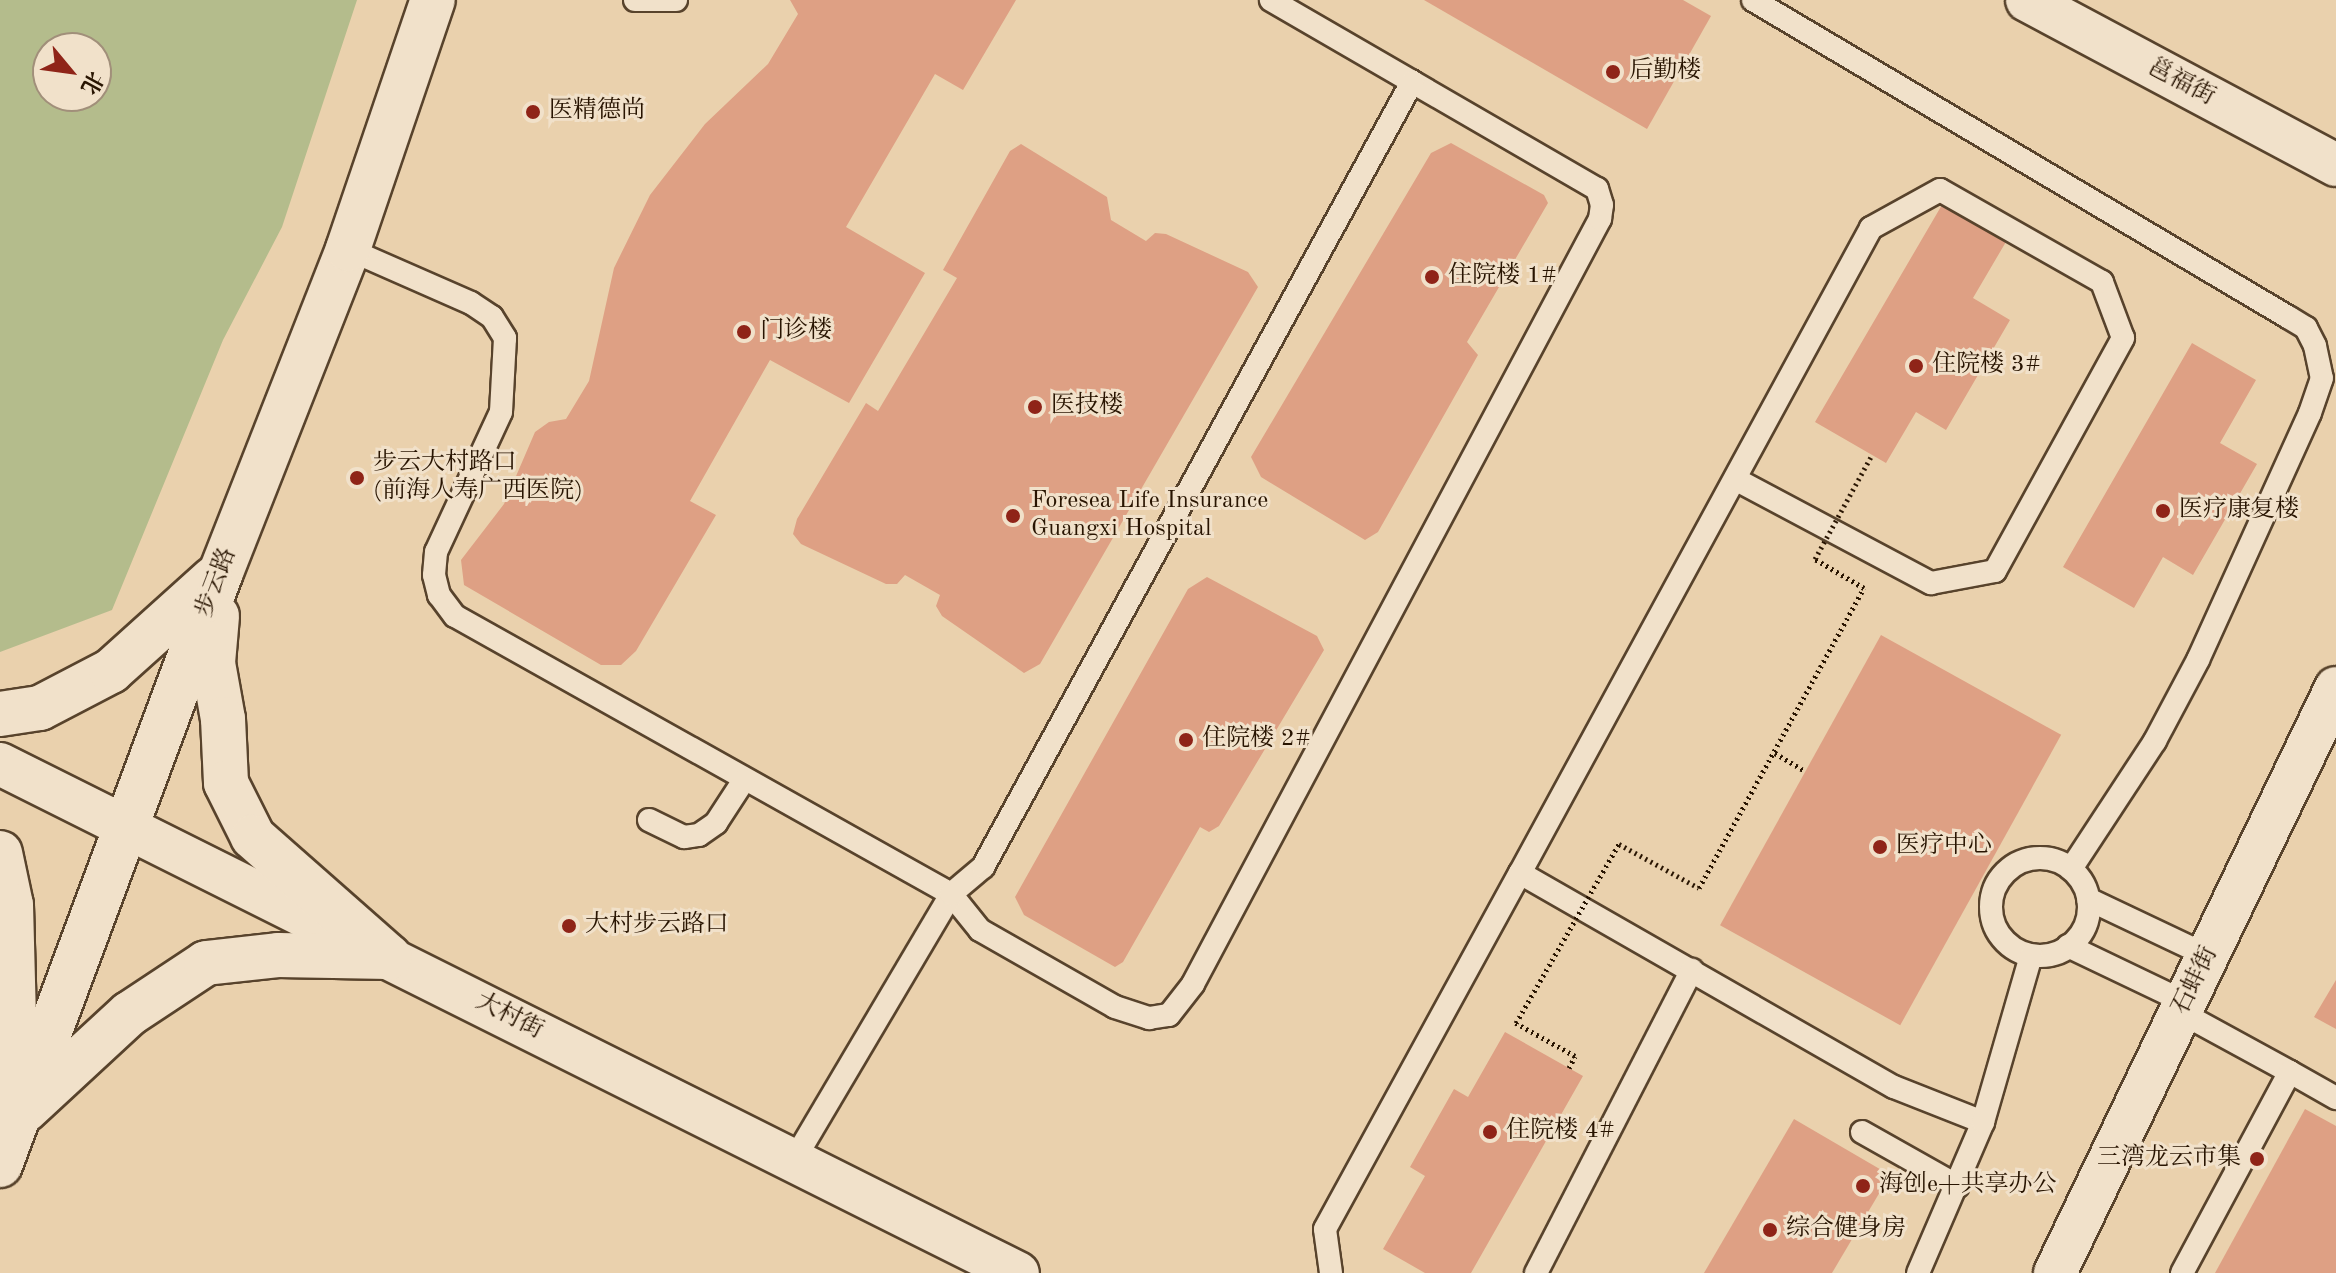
<!DOCTYPE html>
<meta charset="utf-8">
<style>
body{margin:0}
#map{position:relative;width:2336px;height:1273px;overflow:hidden;background:#ead1ad;font-family:"Old Standard TT","Noto Serif SC",serif}
div>[style]{position:absolute}
.green>*{inset:0;background:#b4bc8c}
.building>*{inset:0;background:#dea084;transform-origin:0 0}
.path>*{height:5px;margin-top:-2.5px;transform-origin:0;background:repeating-linear-gradient(90deg,#281401 0 2px,transparent 0 6px)}
.roads{filter:drop-shadow(2px 0 #58432c) drop-shadow(-2px 0 #58432c) drop-shadow(0 2px #58432c) drop-shadow(0 -2px #58432c)}
.service>*{height:22px;margin:-11px;padding:0 11px;transform-origin:11px;border-radius:11px;background:#f1e1ca}
.service>.ring{margin:-11px;padding:0;box-sizing:content-box;background:none;border:22px solid #f1e1ca;border-radius:50%}
.minor>*{height:42px;margin:-21px;padding:0 21px;transform-origin:21px;border-radius:21px;background:#f1e1ca}
.tertiary>*{height:44px;margin:-22px;padding:0 22px;transform-origin:22px;border-radius:22px;background:#f1e1ca}
.path-bridge>*{height:5px;margin-top:-2.5px;transform-origin:0;background:repeating-linear-gradient(90deg,#281401 0 2px,transparent 0 6px)}
.dots>*{width:22px;height:22px;translate:-50% -50%;box-sizing:border-box;border:4px solid #f1e1ca;border-radius:50%}
span{translate:-50% -50%;white-space:nowrap;text-align:center;line-height:1.15;-webkit-text-stroke:6px #f1e1ca;paint-order:stroke}
.poi-label{font-size:24px;color:#281401}
.left{translate:0 -50%;text-align:left}
.right{translate:-100% -50%;text-align:right}
.street-label{font-size:24px;color:#281401}
.north{position:absolute;left:32px;top:32px;width:80px;height:80px;box-sizing:border-box;background:#f1e1ca;border:2px solid #a18f7a;border-radius:50%;rotate:119deg;font-size:22px;font-weight:700;line-height:32px;text-align:center;color:#281401}
.north::after{content:'';display:block;margin:auto;width:28px;height:36px;background:#8f2418;clip-path:polygon(50% 0,100% 100%,50% 72%,0 100%)}
</style>
<div id="map">
<div class="green">
<div style="clip-path:polygon(evenodd,0 0,357px 0,282px 227px,223px 340px,112px 610px,0 652px,0 0,48px 48px,96px 48px,96px 96px,48px 96px,48px 48px)"></div>
</div>
<div class="building">
<div style="clip-path:polygon(790px 0,1016px 0,963px 90px,935px 74px,846px 227px,925px 273px,849px 403px,770px 360px,690px 501px,716px 515px,636px 651px,621px 665px,601px 665px,464px 585px,461px 560px,504px 504px,535px 432px,549px 422px,566px 419px,589px 381px,614px 268px,650px 195px,705px 124px,768px 64px,798px 14px)"></div>
<div style="clip-path:polygon(1424px 0,1683px 0,1711px 16px,1647px 129px)"></div>
<div style="clip-path:polygon(1451px 143px,1544px 195px,1548px 203px,1467px 342px,1478px 355px,1378px 532px,1365px 540px,1261px 477px,1251px 457px,1431px 153px)"></div>
<div style="clip-path:polygon(1021px 144px,1107px 197px,1111px 220px,1146px 241px,1155px 233px,1166px 234px,1248px 272px,1258px 287px,1040px 664px,1024px 673px,942px 616px,936px 606px,940px 595px,905px 575px,897px 584px,886px 584px,801px 544px,793px 534px,797px 519px,866px 403px,878px 411px,957px 278px,943px 270px,1010px 151px)"></div>
<div style="clip-path:polygon(1946px 198px,2010px 235px,1973px 298px,2010px 320px,1946px 430px,1916px 412px,1886px 463px,1815px 422px)"></div>
<div style="clip-path:polygon(2192px 343px,2256px 380px,2220px 443px,2257px 464px,2193px 575px,2163px 557px,2134px 608px,2063px 567px)"></div>
<div style="clip-path:polygon(1207px 577px,1317px 636px,1324px 650px,1219px 826px,1209px 832px,1200px 827px,1123px 962px,1115px 967px,1024px 915px,1015px 897px,1188px 589px)"></div>
<div style="left:1881px;top:635px;width:206px;height:332px;rotate:29deg"></div>
<div style="clip-path:polygon(2336px 980px,2336px 1029px,2314px 1017px)"></div>
<div style="clip-path:polygon(1505px 1032px,1583px 1076px,1471px 1273px,1425px 1273px,1383px 1249px,1425px 1176px,1410px 1167px,1454px 1089px,1468px 1097px)"></div>
<div style="clip-path:polygon(2305px 1109px,2336px 1126px,2336px 1273px,2215px 1273px)"></div>
<div style="clip-path:polygon(1794px 1119px,1890px 1175px,1832px 1273px,1704px 1273px)"></div>
</div>
<div class="path">
<div style="left:1775px;top:753px;width:35px;rotate:31deg"></div>
</div>
<div class="roads">
<div class="service">
<div style="left:635px;top:0;width:41px"></div>
<div style="left:1753px;top:0;width:622px;rotate:30.65deg"></div>
<div style="left:2288px;top:317px;width:21px;rotate:31deg"></div>
<div style="left:2306px;top:328px;width:20px;rotate:63deg"></div>
<div style="left:2315px;top:346px;width:33px;rotate:78deg"></div>
<div style="left:2322px;top:378px;width:37px;rotate:109deg"></div>
<div style="left:2310px;top:413px;width:271px;rotate:114.4deg"></div>
<div style="left:2198px;top:660px;width:92px;rotate:118deg"></div>
<div style="left:2155px;top:741px;width:153px;rotate:123.3deg"></div>
<div style="left:348px;top:249px;width:134px;rotate:23.7deg"></div>
<div style="left:471px;top:303px;width:25px;rotate:34deg"></div>
<div style="left:492px;top:317px;width:25px;rotate:58deg"></div>
<div style="left:505px;top:338px;width:74px;rotate:93.1deg"></div>
<div style="left:501px;top:412px;width:154px;rotate:114.9deg"></div>
<div style="left:436px;top:552px;width:23px;rotate:95deg"></div>
<div style="left:434px;top:575px;width:21px;rotate:76deg"></div>
<div style="left:439px;top:595px;width:26px;rotate:53deg"></div>
<div style="left:455px;top:616px;width:569px;rotate:29.27deg"></div>
<div style="left:951px;top:894px;width:46px;rotate:51.1deg"></div>
<div style="left:980px;top:930px;width:155px;rotate:29.7deg"></div>
<div style="left:1115px;top:1007px;width:36px;rotate:18deg"></div>
<div style="left:1149px;top:1018px;width:20px;rotate:-9deg"></div>
<div style="left:1169px;top:1015px;width:39px;rotate:-52deg"></div>
<div style="left:1193px;top:984px;width:867px;rotate:-61.99deg"></div>
<div style="left:1600px;top:219px;width:14px;rotate:-82deg"></div>
<div style="left:1602px;top:205px;width:17px;rotate:-107deg"></div>
<div style="left:1597px;top:189px;width:377px;rotate:-149.9deg"></div>
<div style="left:1735px;top:479px;width:222px;rotate:28deg"></div>
<div style="left:1931px;top:583px;width:65px;rotate:-10.6deg"></div>
<div style="left:1995px;top:571px;width:266px;rotate:-61.2deg"></div>
<div style="left:2123px;top:338px;width:60px;rotate:-110.6deg"></div>
<div style="left:2102px;top:282px;width:186px;rotate:-150.4deg"></div>
<div style="left:1940px;top:190px;width:79px;rotate:151.2deg"></div>
<div style="left:1871px;top:228px;width:734px;rotate:118.55deg"></div>
<div style="left:1520px;top:873px;width:431px;rotate:29.8deg"></div>
<div style="left:1894px;top:1087px;width:96px;rotate:21.5deg"></div>
<div style="left:649px;top:820px;width:39px;rotate:26deg"></div>
<div style="left:684px;top:837px;width:15px;rotate:-8deg"></div>
<div style="left:699px;top:835px;width:21px;rotate:-35deg"></div>
<div style="left:716px;top:823px;width:51px;rotate:-56.9deg"></div>
<div class="ring" style="left:1991px;top:858px;width:76px;height:76px"></div>
<div style="left:2088px;top:899px;width:133px;rotate:25.4deg"></div>
<div style="left:2068px;top:946px;width:130px;rotate:25.6deg"></div>
<div style="left:2180px;top:1012px;width:125px;rotate:28.6deg"></div>
<div style="left:1862px;top:1132px;width:110px;rotate:29.4deg"></div>
<div style="left:794px;top:1160px;width:309px;rotate:-59.4deg"></div>
<div style="left:951px;top:894px;width:42px;rotate:-40.2deg"></div>
<div style="left:983px;top:867px;width:895px;rotate:-61.34deg"></div>
<div style="left:1331px;top:1273px;width:44px;rotate:-97.8deg"></div>
<div style="left:1325px;top:1229px;width:406px;rotate:-61.3deg"></div>
<div style="left:1536px;top:1273px;width:341px;rotate:-62.8deg"></div>
<div style="left:1918px;top:1273px;width:164px;rotate:-66.7deg"></div>
<div style="left:1983px;top:1122px;width:173px;rotate:-73.9deg"></div>
<div style="left:2182px;top:1273px;width:228px;rotate:-61.8deg"></div>
<div style="left:2290px;top:1072px;width:53px;rotate:29.5deg"></div>
</div>
<div class="minor">
<div style="left:2027px;top:0;width:350px;rotate:28.1deg"></div>
<div style="left:0;top:764px;width:1138px;rotate:26.57deg"></div>
<div style="left:2055px;top:1273px;width:649px;rotate:-64.34deg"></div>
</div>
<div class="tertiary">
<div style="left:217px;top:616px;width:47px;rotate:94.9deg"></div>
<div style="left:213px;top:663px;width:57px;rotate:79.9deg"></div>
<div style="left:223px;top:719px;width:64px;rotate:87.3deg"></div>
<div style="left:226px;top:783px;width:60px;rotate:63.4deg"></div>
<div style="left:253px;top:837px;width:181px;rotate:41.4deg"></div>
<div style="left:0;top:714px;width:40px;rotate:-8.5deg"></div>
<div style="left:40px;top:708px;width:80px;rotate:-27.5deg"></div>
<div style="left:111px;top:671px;width:137px;rotate:-42deg"></div>
<div style="left:0;top:853px;width:53px;rotate:78.1deg"></div>
<div style="left:11px;top:905px;width:193px;rotate:88.5deg"></div>
<div style="left:25px;top:1110px;width:142px;rotate:-42.7deg"></div>
<div style="left:129px;top:1014px;width:92px;rotate:-33.5deg"></div>
<div style="left:206px;top:963px;width:72px;rotate:-6.3deg"></div>
<div style="left:278px;top:955px;width:111px;rotate:1deg"></div>
<div style="left:0;top:1165px;width:633px;rotate:-69.56deg"></div>
<div style="left:221px;top:572px;width:347px;rotate:-68.5deg"></div>
<div style="left:348px;top:249px;width:263px;rotate:-71.2deg"></div>
</div>
</div>
<div class="path-bridge">
<div style="left:1569px;top:1068px;width:13px;rotate:-63deg"></div>
<div style="left:1575px;top:1056px;width:68px;rotate:-150.8deg"></div>
<div style="left:1516px;top:1023px;width:207px;rotate:-60.1deg"></div>
<div style="left:1619px;top:844px;width:91px;rotate:28.8deg"></div>
<div style="left:1699px;top:888px;width:342px;rotate:-61.2deg"></div>
<div style="left:1864px;top:588px;width:57px;rotate:-149.4deg"></div>
<div style="left:1815px;top:559px;width:119px;rotate:-61.3deg"></div>
</div>
<div class="dots">
<div style="left:1613px;top:72px;background:#8f2418"></div>
<div style="left:533px;top:112px;background:#8f2418"></div>
<div style="left:1432px;top:277px;background:#8f2418"></div>
<div style="left:744px;top:332px;background:#8f2418"></div>
<div style="left:1916px;top:366px;background:#8f2418"></div>
<div style="left:1035px;top:407px;background:#8f2418"></div>
<div style="left:357px;top:478px;background:#8f2418"></div>
<div style="left:2163px;top:511px;background:#8f2418"></div>
<div style="left:1013px;top:516px;background:#8f2418"></div>
<div style="left:1186px;top:740px;background:#8f2418"></div>
<div style="left:1880px;top:847px;background:#8f2418"></div>
<div style="left:569px;top:926px;background:#8f2418"></div>
<div style="left:1490px;top:1132px;background:#8f2418"></div>
<div style="left:2257px;top:1159px;background:#8f2418"></div>
<div style="left:1863px;top:1186px;background:#8f2418"></div>
<div style="left:1770px;top:1230px;background:#8f2418"></div>
</div>
<div class="poi-label">
<span class="left" style="left:1629px;top:72px">后勤楼</span>
<span class="left" style="left:549px;top:112px">医精德尚</span>
<span class="left" style="left:1448px;top:277px">住院楼 1#</span>
<span class="left" style="left:760px;top:332px">门诊楼</span>
<span class="left" style="left:1932px;top:366px">住院楼 3#</span>
<span class="left" style="left:1051px;top:407px">医技楼</span>
<span class="left" style="left:373px;top:478px">步云大村路口<br>(前海人寿广西医院)</span>
<span class="left" style="left:1031px;top:516px">Foresea Life Insurance<br>Guangxi Hospital</span>
<span class="left" style="left:2179px;top:511px">医疗康复楼</span>
<span class="left" style="left:1202px;top:740px">住院楼 2#</span>
<span class="left" style="left:1896px;top:847px">医疗中心</span>
<span class="left" style="left:585px;top:926px">大村步云路口</span>
<span class="left" style="left:1506px;top:1132px">住院楼 4#</span>
<span class="right" style="left:2241px;top:1159px">三湾龙云市集</span>
<span class="left" style="left:1879px;top:1186px">海创e+共享办公</span>
<span class="left" style="left:1786px;top:1230px">综合健身房</span>
</div>
<div class="street-label">
<span style="left:2181px;top:83px;rotate:28deg">邕福街</span>
<span style="left:217px;top:583px;rotate:-69deg">步云路</span>
<span style="left:2196px;top:981px;rotate:-64deg">石蚌街</span>
<span style="left:509px;top:1017px;rotate:27deg">大村街</span>
</div>
<div class="north">北</div>
</div>
